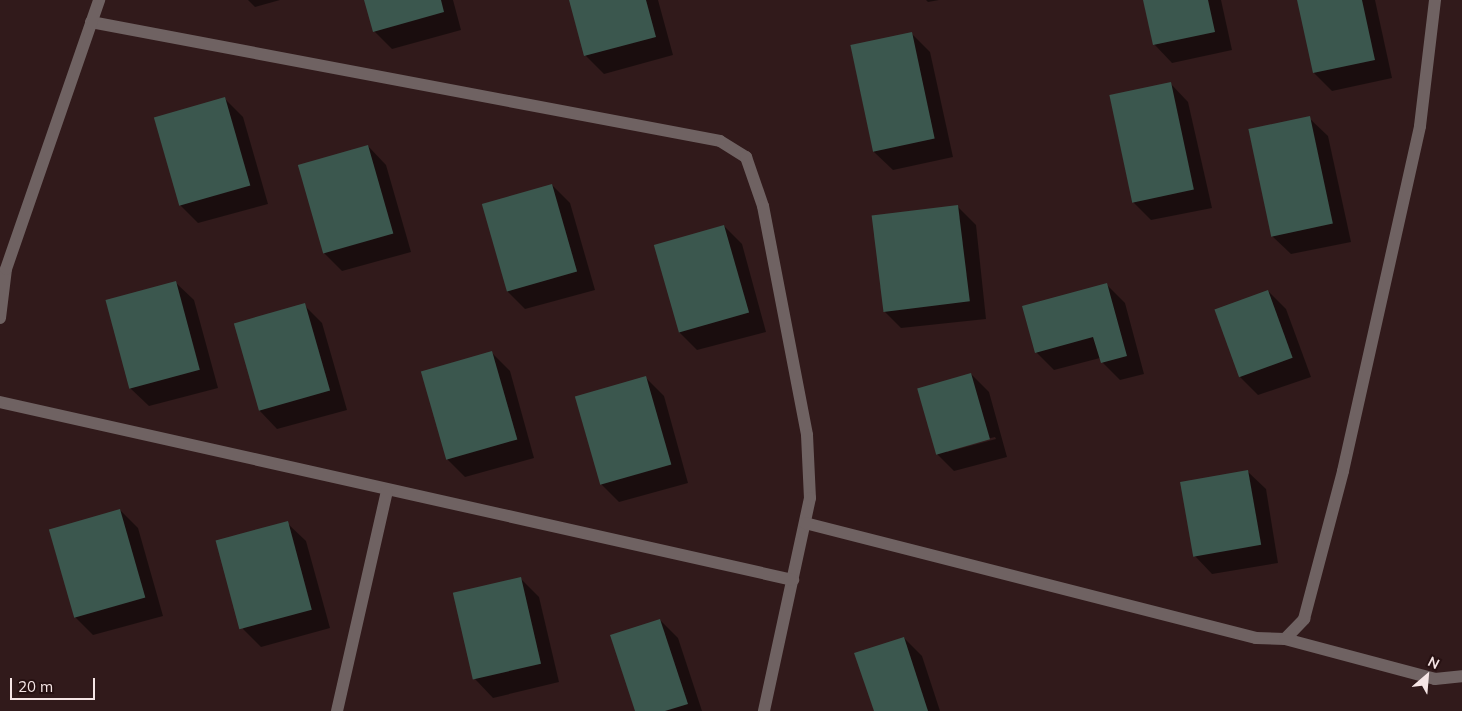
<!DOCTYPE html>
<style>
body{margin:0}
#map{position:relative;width:1462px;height:711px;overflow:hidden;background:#311a1b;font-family:Mulish,sans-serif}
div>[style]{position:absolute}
.shadow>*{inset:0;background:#0007}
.building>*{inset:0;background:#3b574e;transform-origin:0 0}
.street>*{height:12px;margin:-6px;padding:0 6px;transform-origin:6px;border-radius:6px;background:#6f6262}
span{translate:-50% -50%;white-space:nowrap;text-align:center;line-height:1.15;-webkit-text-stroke:4px #271112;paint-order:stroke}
.north{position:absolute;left:1402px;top:651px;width:50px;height:50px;-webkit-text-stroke:4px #271112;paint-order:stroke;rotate:27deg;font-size:14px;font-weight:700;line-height:20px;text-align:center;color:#f6e6e6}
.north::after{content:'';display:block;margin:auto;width:18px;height:22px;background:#f6e6e6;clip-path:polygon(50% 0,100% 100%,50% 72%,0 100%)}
.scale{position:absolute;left:10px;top:678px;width:85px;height:22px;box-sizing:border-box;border:2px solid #f6e6e6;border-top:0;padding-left:6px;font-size:15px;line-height:18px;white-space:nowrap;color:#f6e6e6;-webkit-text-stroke:4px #271112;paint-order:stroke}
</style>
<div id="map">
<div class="shadow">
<div style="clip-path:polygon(248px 0,280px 0,255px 7px)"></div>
<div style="clip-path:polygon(365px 0,453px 0,461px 30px,392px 49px,374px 31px)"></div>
<div style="clip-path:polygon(570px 0,658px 0,673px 55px,604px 74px,586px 56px)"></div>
<div style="clip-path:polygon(926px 0,939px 0,928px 2px)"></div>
<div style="clip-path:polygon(1144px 0,1221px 0,1232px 50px,1172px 63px,1154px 44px)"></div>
<div style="clip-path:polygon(1298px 0,1375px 0,1392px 78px,1332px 91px,1314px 73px)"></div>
<div style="clip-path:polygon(911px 33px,930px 52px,953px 157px,893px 170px,874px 152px,852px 46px)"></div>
<div style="clip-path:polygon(1170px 83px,1188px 102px,1212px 208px,1151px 220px,1133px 202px)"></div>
<div style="clip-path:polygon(225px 99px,243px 117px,268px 204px,198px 223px,180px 205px)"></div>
<div style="clip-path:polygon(1309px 118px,1328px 136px,1351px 242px,1291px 254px,1272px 236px)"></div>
<div style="clip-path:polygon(368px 146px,386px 165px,411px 252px,342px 271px,323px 252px)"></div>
<div style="clip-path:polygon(552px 185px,570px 203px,595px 290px,525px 309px,507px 291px)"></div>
<div style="clip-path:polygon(958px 207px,976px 225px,986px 319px,901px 328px,883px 310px)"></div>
<div style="clip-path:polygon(724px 226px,742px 244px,766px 332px,697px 350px,679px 332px)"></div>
<div style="clip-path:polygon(175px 282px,194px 300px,218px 388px,149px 406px,130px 388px)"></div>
<div style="clip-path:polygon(1106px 284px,1125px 303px,1144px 374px,1120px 380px,1102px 362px,1100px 358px,1054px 370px,1036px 352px)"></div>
<div style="clip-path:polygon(1268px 291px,1286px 309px,1311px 377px,1258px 395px,1240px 377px)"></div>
<div style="clip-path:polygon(304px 305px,322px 323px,347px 410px,277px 429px,259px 410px)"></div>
<div style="clip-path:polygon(492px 353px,510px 371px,534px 458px,465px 477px,447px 459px)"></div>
<div style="clip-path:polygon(evenodd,971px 374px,989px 392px,1007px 457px,954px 471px,936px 453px,971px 374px,995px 437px,996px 439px,947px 452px,947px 449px,995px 437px)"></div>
<div style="clip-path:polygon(646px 378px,664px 396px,688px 483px,619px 502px,601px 484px)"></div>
<div style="clip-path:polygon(1247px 471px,1266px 489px,1278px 563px,1212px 574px,1194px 555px)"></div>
<div style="clip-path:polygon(120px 510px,138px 528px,163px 616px,93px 635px,75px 617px)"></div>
<div style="clip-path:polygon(287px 523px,306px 541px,330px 628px,261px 647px,243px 629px)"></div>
<div style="clip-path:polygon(521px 579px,539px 597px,559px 682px,493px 698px,475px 679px)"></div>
<div style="clip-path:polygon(660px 620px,678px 638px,702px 711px,636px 711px)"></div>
<div style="clip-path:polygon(904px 638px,922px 656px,940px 711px,875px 711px)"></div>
</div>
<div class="building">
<div style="clip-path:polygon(364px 0,441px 0,444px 12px,373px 32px)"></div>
<div style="clip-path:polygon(569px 0,646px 0,656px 37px,584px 56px)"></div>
<div style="clip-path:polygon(1143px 0,1208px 0,1215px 32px,1153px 45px)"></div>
<div style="clip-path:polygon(1297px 0,1362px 0,1375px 60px,1313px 73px)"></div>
<div style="left:912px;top:32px;width:109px;height:63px;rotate:78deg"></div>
<div style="left:1171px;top:82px;width:110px;height:63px;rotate:78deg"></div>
<div style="left:225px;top:97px;width:92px;height:74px;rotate:74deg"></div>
<div style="left:1310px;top:116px;width:110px;height:63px;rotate:78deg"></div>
<div style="left:368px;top:145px;width:92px;height:73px;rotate:74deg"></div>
<div style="left:552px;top:184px;width:91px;height:73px;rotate:74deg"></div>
<div style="left:958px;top:205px;width:97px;height:87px;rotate:83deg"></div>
<div style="left:724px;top:225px;width:91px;height:73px;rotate:74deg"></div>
<div style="left:176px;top:281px;width:92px;height:73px;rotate:75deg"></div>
<div style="clip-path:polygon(1107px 283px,1127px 356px,1101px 363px,1093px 337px,1035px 353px,1022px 306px)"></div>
<div style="left:1268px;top:290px;width:72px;height:57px;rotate:70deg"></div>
<div style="left:305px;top:303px;width:91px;height:74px;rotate:74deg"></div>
<div style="left:492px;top:351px;width:92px;height:74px;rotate:74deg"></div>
<div style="left:971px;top:373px;width:69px;height:56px;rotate:74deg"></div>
<div style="left:646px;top:376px;width:92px;height:74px;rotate:74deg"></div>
<div style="left:1248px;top:470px;width:76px;height:69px;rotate:80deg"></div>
<div style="left:120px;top:509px;width:92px;height:74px;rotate:74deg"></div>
<div style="left:288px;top:521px;width:92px;height:75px;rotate:75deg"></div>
<div style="left:521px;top:577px;width:89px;height:70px;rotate:77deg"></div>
<div style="clip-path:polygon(660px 619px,688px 704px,665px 711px,635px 711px,610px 635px)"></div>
<div style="clip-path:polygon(904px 637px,928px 711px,874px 711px,854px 653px)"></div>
</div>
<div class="street">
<div style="left:91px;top:22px;width:640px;rotate:10.71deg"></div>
<div style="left:720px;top:141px;width:31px;rotate:32deg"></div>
<div style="left:746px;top:157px;width:52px;rotate:70.9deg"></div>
<div style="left:763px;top:206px;width:233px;rotate:79.1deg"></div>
<div style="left:807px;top:435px;width:63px;rotate:87.3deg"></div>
<div style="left:810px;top:498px;width:218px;rotate:102.2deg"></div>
<div style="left:0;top:318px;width:49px;rotate:-83deg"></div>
<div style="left:6px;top:269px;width:285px;rotate:-70.9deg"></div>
<div style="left:0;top:402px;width:813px;rotate:12.65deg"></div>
<div style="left:805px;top:523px;width:465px;rotate:14.3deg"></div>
<div style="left:1256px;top:638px;width:29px;rotate:2deg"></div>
<div style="left:1285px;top:639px;width:155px;rotate:14.9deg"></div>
<div style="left:1435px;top:679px;width:27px;rotate:-6deg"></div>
<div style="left:1285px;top:639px;width:28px;rotate:-46deg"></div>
<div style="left:1304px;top:619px;width:153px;rotate:-75.2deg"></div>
<div style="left:1343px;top:471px;width:353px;rotate:-77.4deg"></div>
<div style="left:1420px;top:126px;width:127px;rotate:-83.2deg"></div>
<div style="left:337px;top:711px;width:226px;rotate:-77.2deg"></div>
</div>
<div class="north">N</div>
<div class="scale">20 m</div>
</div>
